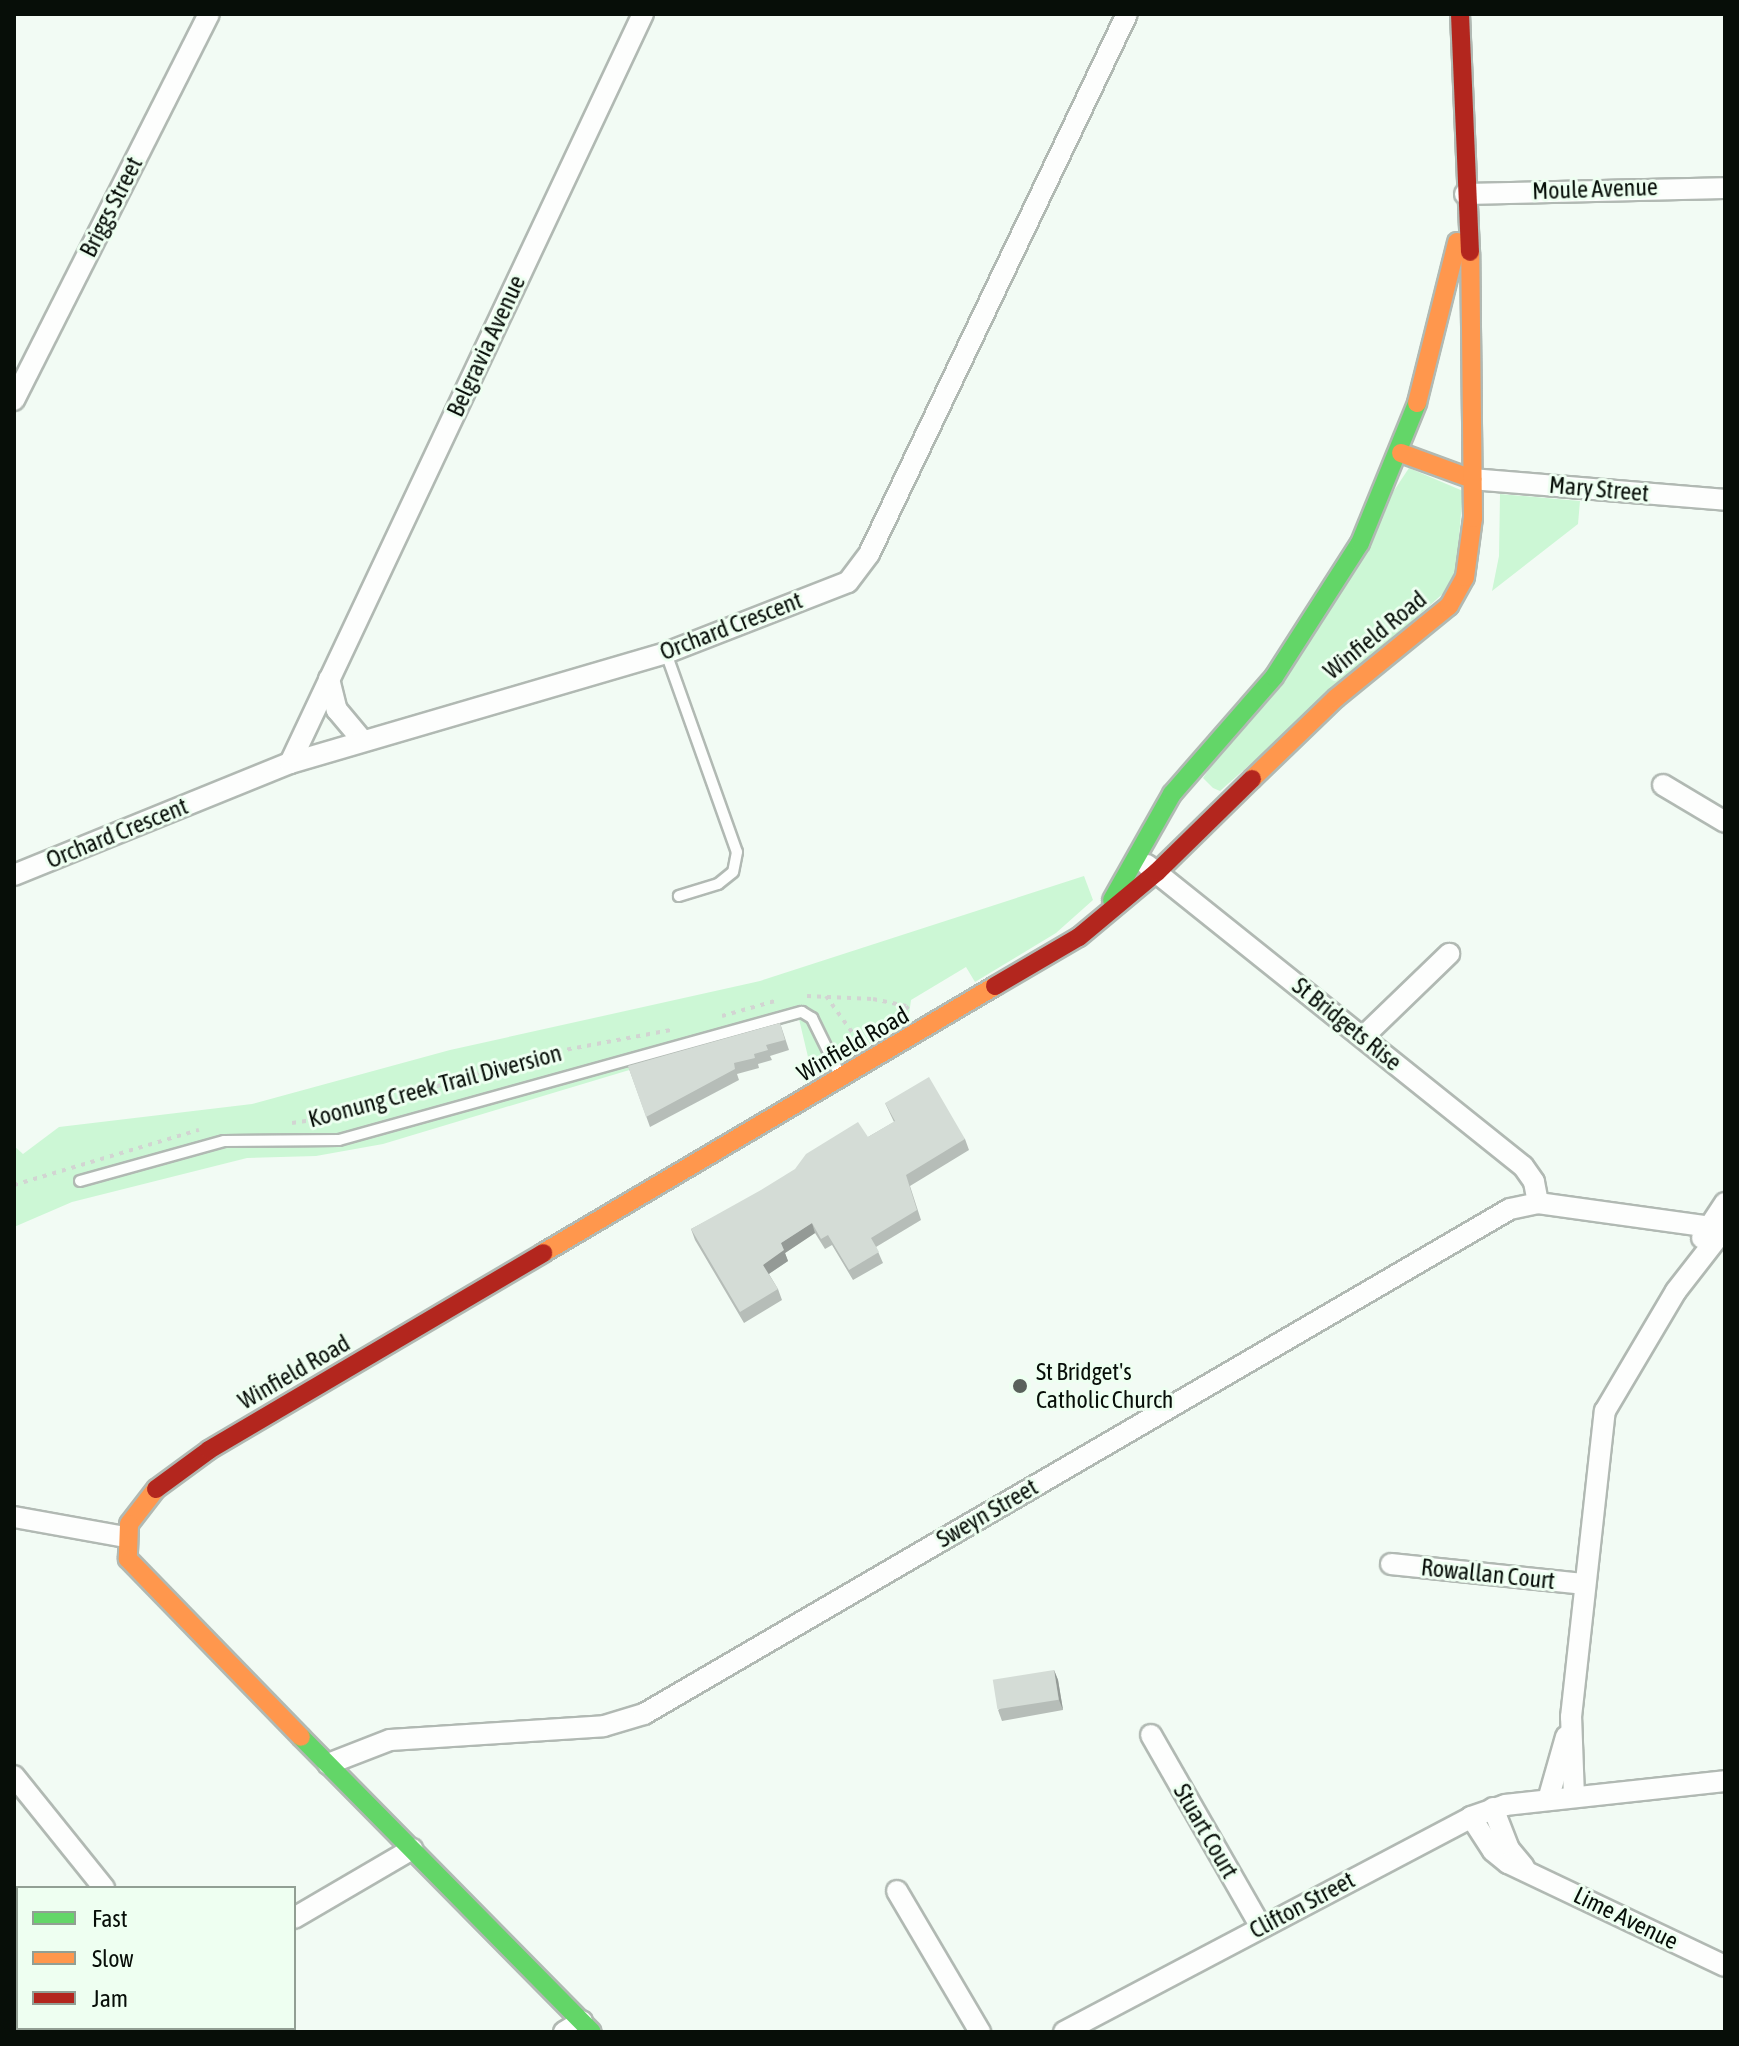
<!DOCTYPE html>
<style>
body{margin:0}
#map{position:relative;width:1739px;height:2046px;overflow:hidden;background:#f2fbf4;font-family:"Asap Condensed",sans-serif}
div>[style]{position:absolute}
.green>*{inset:0;background:#ccf7d5}
.path>*{height:4px;margin-top:-2px;transform-origin:0;background:repeating-linear-gradient(90deg,#d2d4d2 0 4px,transparent 0 10px)}
.roads{filter:drop-shadow(2px 0 #b1b9b3) drop-shadow(-2px 0 #b1b9b3) drop-shadow(0 2px #b1b9b3) drop-shadow(0 -2px #b1b9b3)}
.lane>*{height:10px;margin:-5px;padding:0 5px;transform-origin:5px;border-radius:5px;background:#fdfefd}
.street>*{height:20px;margin:-10px;padding:0 10px;transform-origin:10px;border-radius:10px;background:#fdfefd}
.fast>*{height:18px;margin:-9px;padding:0 9px;transform-origin:9px;border-radius:9px;background:#63d668}
.slow>*{height:18px;margin:-9px;padding:0 9px;transform-origin:9px;border-radius:9px;background:#ff974d}
.jam>*{height:18px;margin:-9px;padding:0 9px;transform-origin:9px;border-radius:9px;background:#b3261e}
.wall>*{inset:0;background:#b6bdb8}
.shaded-wall>*{inset:0;background:#949a96}
.building>*{inset:0;background:#d4dcd6;transform-origin:0 0}
.dots>*{width:22px;height:22px;translate:-50% -50%;box-sizing:border-box;border:4px solid #eefff1;border-radius:50%}
span{translate:-50% -50%;white-space:nowrap;text-align:center;line-height:1.15;-webkit-text-stroke:6px #eefff1;paint-order:stroke}
.street-label{font-size:24px;color:#070e08}
.poi-label{font-size:24px;color:#070e08}
.left{translate:0 -50%;text-align:left}
.frame{position:absolute;inset:0;border:16px solid #070e08;pointer-events:none}
.legend{position:absolute;left:16px;top:1886px;width:280px;height:144px;box-sizing:border-box;background:#eefff1;border:2px solid #929f94;margin:0;padding:10px 14px;list-style:none;font-size:24px;color:#070e08}
.legend li{display:flex;align-items:center;gap:16px;height:40px}
.legend b{width:40px;border:2px solid #929f94}
</style>
<div id="map">
<div class="green">
<div style="clip-path:polygon(1409px 468px,1463px 491px,1455px 583px,1220px 791px,1213px 788px,1203px 778px)"></div>
<div style="clip-path:polygon(1500px 494px,1580px 501px,1578px 524px,1492px 591px,1499px 556px)"></div>
<div style="clip-path:polygon(1084px 876px,1093px 900px,1056px 933px,975px 982px,966px 967px,911px 1000px,908px 1022px,813px 1078px,799px 1019px,383px 1144px,316px 1156px,247px 1158px,72px 1202px,14px 1227px,14px 1146px,23px 1154px,59px 1127px,252px 1104px,450px 1050px,760px 981px)"></div>
</div>
<div class="path">
<div style="left:807px;top:996px;width:66px;rotate:2.6deg"></div>
<div style="left:873px;top:999px;width:34px;rotate:12deg"></div>
<div style="left:906px;top:1006px;width:7px;rotate:56deg"></div>
<div style="left:826px;top:996px;width:53px;rotate:54.2deg"></div>
<div style="left:722px;top:1016px;width:55px;rotate:-15.8deg"></div>
<div style="left:292px;top:1123px;width:49px;rotate:-8.1deg"></div>
<div style="left:341px;top:1116px;width:206px;rotate:-17.2deg"></div>
<div style="left:538px;top:1055px;width:139px;rotate:-10.7deg"></div>
<div style="left:14px;top:1185px;width:193px;rotate:-16.6deg"></div>
</div>
<div class="roads">
<div class="lane">
<div style="left:666px;top:653px;width:211px;rotate:70.4deg"></div>
<div style="left:737px;top:852px;width:20px;rotate:101deg"></div>
<div style="left:733px;top:872px;width:19px;rotate:141deg"></div>
<div style="left:718px;top:884px;width:41px;rotate:162.9deg"></div>
<div style="left:80px;top:1181px;width:149px;rotate:-15.5deg"></div>
<div style="left:224px;top:1141px;width:115px;rotate:-0.5deg"></div>
<div style="left:339px;top:1140px;width:480px;rotate:-15.5deg"></div>
<div style="left:802px;top:1012px;width:12px;rotate:31deg"></div>
<div style="left:812px;top:1018px;width:66px;rotate:63.8deg"></div>
</div>
<div class="street">
<div style="left:1465px;top:194px;width:260px;rotate:-1.3deg"></div>
<div style="left:14px;top:400px;width:432px;rotate:-63.2deg"></div>
<div style="left:1472px;top:479px;width:254px;rotate:4.7deg"></div>
<div style="left:329px;top:679px;width:32px;rotate:76deg"></div>
<div style="left:337px;top:710px;width:40px;rotate:50deg"></div>
<div style="left:290px;top:763px;width:828px;rotate:-64.77deg"></div>
<div style="left:1663px;top:785px;width:72px;rotate:30.8deg"></div>
<div style="left:1147px;top:865px;width:482px;rotate:38.7deg"></div>
<div style="left:1523px;top:1166px;width:19px;rotate:55deg"></div>
<div style="left:1534px;top:1182px;width:21px;rotate:79deg"></div>
<div style="left:14px;top:875px;width:298px;rotate:-22.1deg"></div>
<div style="left:290px;top:763px;width:392px;rotate:-16.3deg"></div>
<div style="left:666px;top:653px;width:195px;rotate:-21.3deg"></div>
<div style="left:848px;top:582px;width:35px;rotate:-53deg"></div>
<div style="left:869px;top:554px;width:598px;rotate:-64.46deg"></div>
<div style="left:1363px;top:1037px;width:120px;rotate:-44deg"></div>
<div style="left:1702px;top:1238px;width:42px;rotate:-56.7deg"></div>
<div style="left:14px;top:1517px;width:113px;rotate:10.2deg"></div>
<div style="left:1391px;top:1564px;width:195px;rotate:5.9deg"></div>
<div style="left:1151px;top:1735px;width:221px;rotate:60.2deg"></div>
<div style="left:328px;top:1764px;width:66px;rotate:-21.2deg"></div>
<div style="left:390px;top:1740px;width:214px;rotate:-3.7deg"></div>
<div style="left:604px;top:1726px;width:42px;rotate:-16.7deg"></div>
<div style="left:644px;top:1714px;width:1002px;rotate:-30.25deg"></div>
<div style="left:1510px;top:1209px;width:29px;rotate:-12deg"></div>
<div style="left:1538px;top:1203px;width:189px;rotate:7.9deg"></div>
<div style="left:14px;top:1776px;width:144px;rotate:51.2deg"></div>
<div style="left:1574px;top:1797px;width:80px;rotate:-92.1deg"></div>
<div style="left:1571px;top:1717px;width:308px;rotate:-83.7deg"></div>
<div style="left:1605px;top:1411px;width:139px;rotate:-59.4deg"></div>
<div style="left:1676px;top:1291px;width:80px;rotate:-52.1deg"></div>
<div style="left:1548px;top:1800px;width:66px;rotate:-74.1deg"></div>
<div style="left:1493px;top:1808px;width:44px;rotate:68.7deg"></div>
<div style="left:1509px;top:1849px;width:23px;rotate:50deg"></div>
<div style="left:1471px;top:1817px;width:40px;rotate:57.1deg"></div>
<div style="left:1493px;top:1851px;width:19px;rotate:39deg"></div>
<div style="left:1508px;top:1863px;width:240px;rotate:25.4deg"></div>
<div style="left:897px;top:1891px;width:164px;rotate:59.5deg"></div>
<div style="left:294px;top:1918px;width:137px;rotate:-30.3deg"></div>
<div style="left:100px;top:2032px;width:8px;rotate:-30deg"></div>
<div style="left:564px;top:2032px;width:21px;rotate:-31deg"></div>
<div style="left:1064px;top:2032px;width:460px;rotate:-27.8deg"></div>
<div style="left:1471px;top:1817px;width:36px;rotate:-19deg"></div>
<div style="left:1505px;top:1805px;width:221px;rotate:-6.2deg"></div>
</div>
<div class="fast">
<div style="left:1112px;top:900px;width:122px;rotate:-60.5deg"></div>
<div style="left:1172px;top:794px;width:155px;rotate:-48.9deg"></div>
<div style="left:1274px;top:677px;width:159px;rotate:-57.3deg"></div>
<div style="left:1360px;top:543px;width:151px;rotate:-67.8deg"></div>
<div style="left:301px;top:1737px;width:414px;rotate:45.4deg"></div>
</div>
<div class="slow">
<div style="left:1417px;top:403px;width:166px;rotate:-76deg"></div>
<div style="left:1401px;top:453px;width:76px;rotate:20.1deg"></div>
<div style="left:1252px;top:779px;width:117px;rotate:-44deg"></div>
<div style="left:1336px;top:698px;width:146px;rotate:-39.2deg"></div>
<div style="left:1449px;top:606px;width:33px;rotate:-61deg"></div>
<div style="left:1465px;top:577px;width:60px;rotate:-82.3deg"></div>
<div style="left:1473px;top:518px;width:266px;rotate:-90.6deg"></div>
<div style="left:543px;top:1253px;width:525px;rotate:-30.57deg"></div>
<div style="left:156px;top:1489px;width:44px;rotate:127.6deg"></div>
<div style="left:129px;top:1524px;width:35px;rotate:92deg"></div>
<div style="left:128px;top:1559px;width:248px;rotate:45.8deg"></div>
</div>
<div class="jam">
<div style="left:1460px;top:14px;width:238px;rotate:87.6deg"></div>
<div style="left:995px;top:986px;width:97px;rotate:-30.3deg"></div>
<div style="left:1079px;top:937px;width:102px;rotate:-39.8deg"></div>
<div style="left:1157px;top:872px;width:133px;rotate:-44.4deg"></div>
<div style="left:156px;top:1489px;width:66px;rotate:-36.3deg"></div>
<div style="left:209px;top:1450px;width:388px;rotate:-30.5deg"></div>
</div>
</div>
<div class="wall">
<div style="clip-path:polygon(780px 1023px,789px 1050px,770px 1056px,772px 1060px,758px 1064px,759px 1068px,737px 1074px,739px 1080px,650px 1127px,628px 1066px)"></div>
<div style="clip-path:polygon(885px 1103px,965px 1139px,969px 1150px,910px 1186px,921px 1220px,876px 1247px,883px 1263px,853px 1280px,832px 1245px,825px 1249px,815px 1233px,785px 1253px,788px 1261px,769px 1274px,778px 1289px,782px 1300px,744px 1323px,695px 1240px,691px 1229px,868px 1137px,894px 1122px)"></div>
<div style="clip-path:polygon(1054px 1670px,1058px 1680px,1063px 1710px,1002px 1721px,998px 1710px)"></div>
</div>
<div class="shaded-wall">
<div style="clip-path:polygon(812px 1223px,815px 1233px,785px 1253px,788px 1261px,767px 1275px,763px 1265px,781px 1243px)"></div>
<div style="clip-path:polygon(1054px 1670px,1058px 1680px,1063px 1710px,1059px 1700px)"></div>
</div>
<div class="building">
<div style="clip-path:polygon(780px 1023px,785px 1040px,766px 1045px,768px 1050px,754px 1054px,755px 1058px,734px 1063px,735px 1069px,646px 1117px,628px 1066px)"></div>
<div style="clip-path:polygon(929px 1077px,965px 1139px,906px 1175px,917px 1210px,871px 1238px,879px 1252px,849px 1270px,828px 1235px,821px 1239px,812px 1223px,781px 1243px,784px 1250px,763px 1265px,778px 1289px,740px 1312px,691px 1229px,761px 1190px,795px 1169px,806px 1154px,858px 1122px,868px 1137px,895px 1121px,885px 1103px)"></div>
<div style="left:1054px;top:1670px;width:30px;height:62px;rotate:81deg"></div>
</div>
<div class="dots">
<div style="left:1020px;top:1386px;background:#59615b"></div>
</div>
<div class="street-label">
<span style="left:1595px;top:189px;rotate:-2deg">Moule Avenue</span>
<span style="left:111px;top:207px;rotate:-63deg">Briggs Street</span>
<span style="left:486px;top:346px;rotate:-65deg">Belgravia Avenue</span>
<span style="left:1599px;top:489px;rotate:5deg">Mary Street</span>
<span style="left:731px;top:626px;rotate:-21deg">Orchard Crescent</span>
<span style="left:1375px;top:635px;rotate:-39deg">Winfield Road</span>
<span style="left:117px;top:833px;rotate:-22deg">Orchard Crescent</span>
<span style="left:1347px;top:1024px;rotate:39deg">St Bridgets Rise</span>
<span style="left:853px;top:1044px;rotate:-30deg">Winfield Road</span>
<span style="left:435px;top:1086px;rotate:-15deg">Koonung Creek Trail Diversion</span>
<span style="left:294px;top:1372px;rotate:-30deg">Winfield Road</span>
<span style="left:987px;top:1513px;rotate:-30deg">Sweyn Street</span>
<span style="left:1488px;top:1574px;rotate:6deg">Rowallan Court</span>
<span style="left:1206px;top:1831px;rotate:60deg">Stuart Court</span>
<span style="left:1302px;top:1905px;rotate:-28deg">Clifton Street</span>
<span style="left:1626px;top:1918px;rotate:26deg">Lime Avenue</span>
</div>
<div class="poi-label">
<span class="left" style="left:1036px;top:1386px">St Bridget's<br>Catholic Church</span>
</div>
<div class="frame"></div>
<ul class="legend">
<li><b style="height:10px;background:#63d668"></b>Fast</li>
<li><b style="height:10px;background:#ff974d"></b>Slow</li>
<li><b style="height:10px;background:#b3261e"></b>Jam</li>
</ul>
</div>
